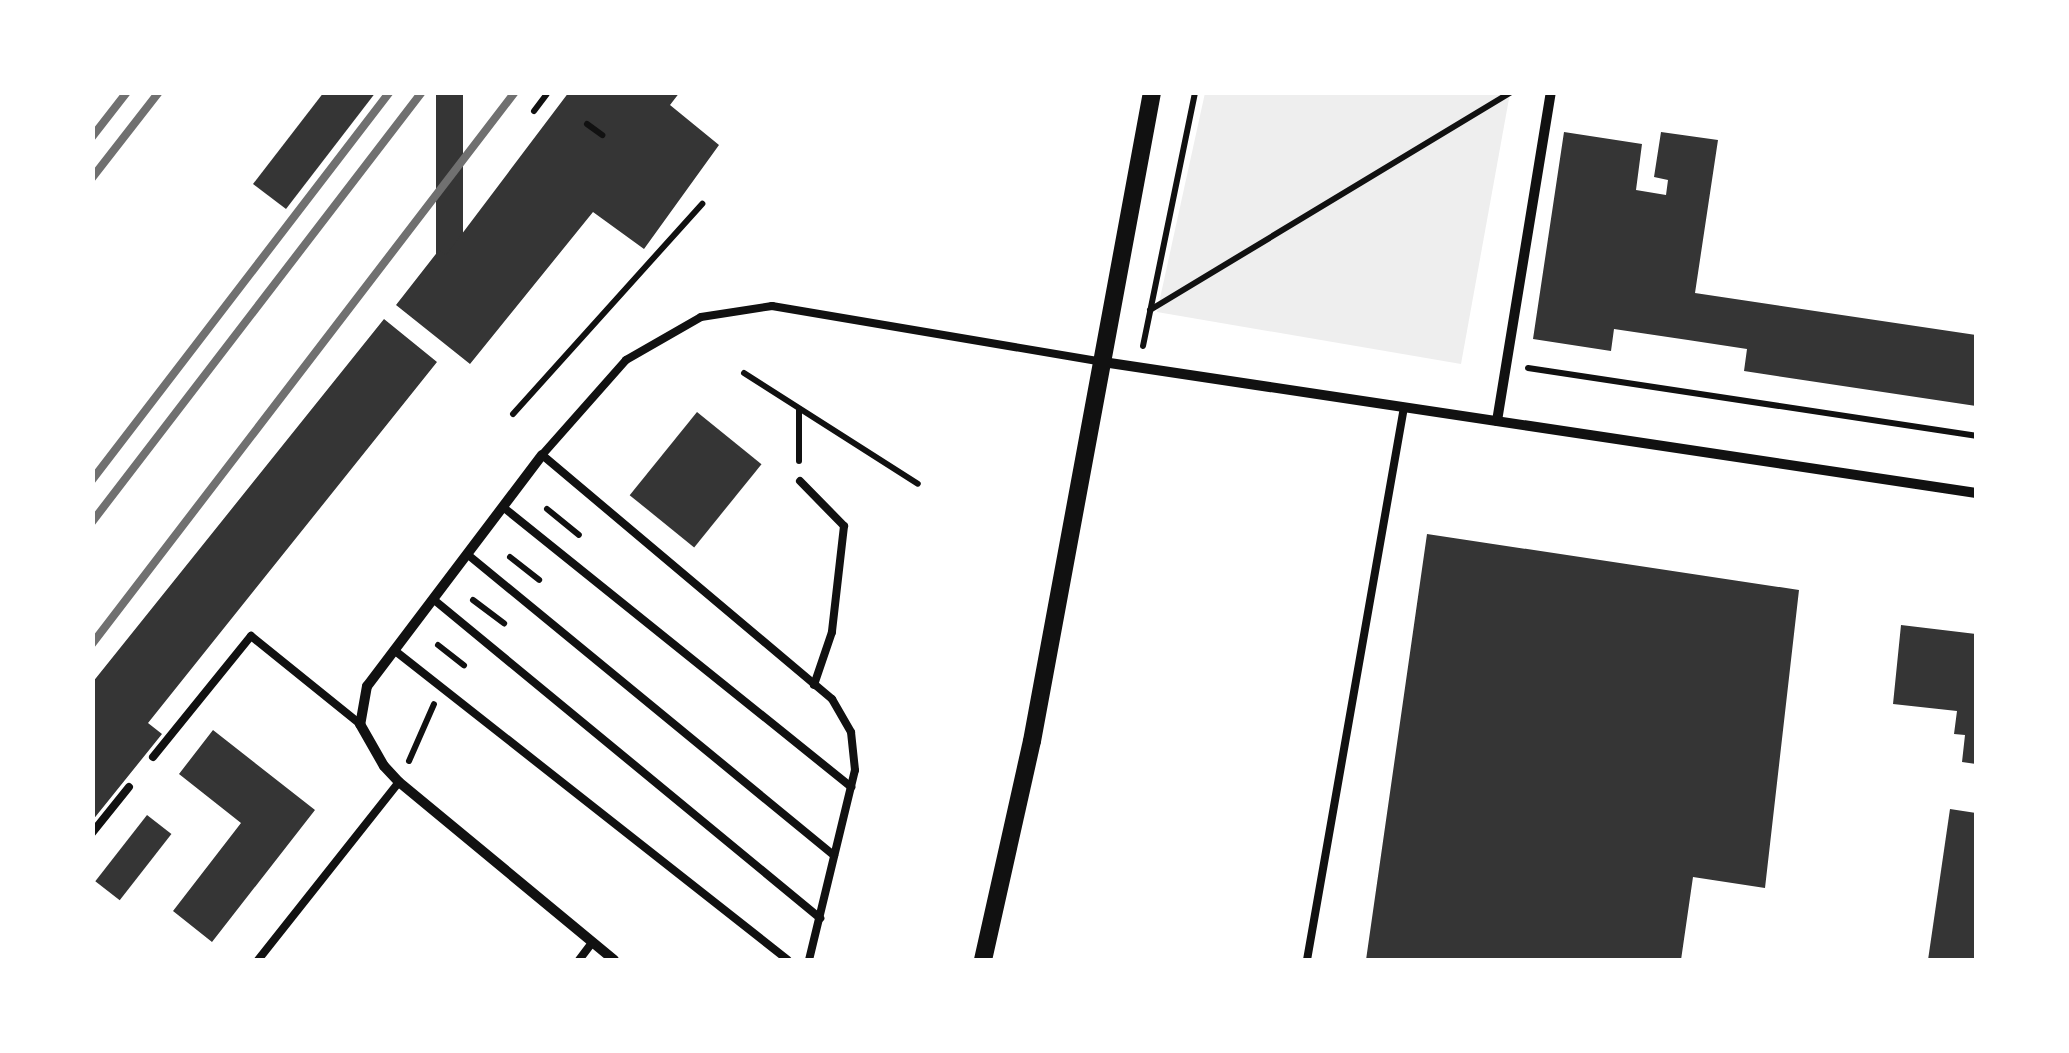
<!DOCTYPE html>
<style>
body{margin:0}
#map{position:relative;width:2069px;height:1053px;overflow:hidden;background:#fff;font-family:"Work Sans",sans-serif}
div>[style]{position:absolute}
.green>*{inset:0;background:#eee}
.building>*{inset:0;background:#353535;transform-origin:0 0}
.path>*{height:6px;margin:-3px;padding:0 3px;transform-origin:3px;border-radius:3px;background:#111}
.service>*{height:8px;margin:-4px;padding:0 4px;transform-origin:4px;border-radius:4px;background:#111}
.minor>*{height:10px;margin:-5px;padding:0 5px;transform-origin:5px;border-radius:5px;background:#111}
.tertiary>*{height:18px;margin:-9px;padding:0 9px;transform-origin:9px;border-radius:9px;background:#111}
.rail>*{height:8px;margin:-4px;padding:0 4px;transform-origin:4px;border-radius:4px;background:#707070}
span{translate:-50% -50%;white-space:nowrap;text-align:center;line-height:1.15;-webkit-text-stroke:8px #fff;paint-order:stroke}
.frame{position:absolute;inset:0;border:95px solid #fff;pointer-events:none}
</style>
<div id="map">
<div class="green">
<div style="clip-path:polygon(1205px 93px,1510px 93px,1461px 364px,1157px 312px)"></div>
</div>
<div class="building">
<div style="clip-path:polygon(324px 92px,376px 92px,286px 209px,253px 184px)"></div>
<div style="left:436px;top:92px;width:27px;height:185px"></div>
<div style="clip-path:polygon(569px 92px,680px 92px,670px 105px,719px 145px,644px 249px,593px 212px,470px 364px,396px 305px,439px 250px,446px 255px)"></div>
<div style="clip-path:polygon(1564px 132px,1642px 144px,1636px 190px,1666px 195px,1668px 180px,1654px 177px,1661px 132px,1718px 140px,1695px 293px,1976px 335px,1976px 406px,1744px 371px,1747px 349px,1688px 340px,1614px 329px,1611px 351px,1533px 339px)"></div>
<div style="clip-path:polygon(384px 319px,437px 362px,148px 723px,162px 734px,92px 821px,92px 683px)"></div>
<div style="left:697px;top:412px;width:83px;height:107px;rotate:39deg"></div>
<div style="clip-path:polygon(1427px 534px,1799px 590px,1765px 888px,1693px 877px,1681px 960px,1366px 960px)"></div>
<div style="clip-path:polygon(1901px 625px,1976px 634px,1976px 764px,1962px 762px,1965px 735px,1954px 734px,1957px 711px,1893px 704px)"></div>
<div style="clip-path:polygon(213px 730px,315px 810px,212px 942px,173px 911px,241px 823px,179px 774px)"></div>
<div style="clip-path:polygon(1950px 809px,1976px 813px,1976px 960px,1928px 960px)"></div>
<div style="left:147px;top:815px;width:31px;height:84px;rotate:38deg"></div>
</div>
<div class="path">
<div style="left:534px;top:111px;width:21px;rotate:-53deg"></div>
<div style="left:587px;top:124px;width:19px;rotate:36deg"></div>
<div style="left:1150px;top:310px;width:422px;rotate:-31.1deg"></div>
<div style="left:1143px;top:346px;width:259px;rotate:-78.4deg"></div>
<div style="left:1528px;top:368px;width:453px;rotate:8.6deg"></div>
<div style="left:744px;top:373px;width:206px;rotate:32.5deg"></div>
<div style="left:799px;top:409px;width:52px;rotate:90deg"></div>
<div style="left:513px;top:414px;width:283px;rotate:-48deg"></div>
<div style="left:547px;top:509px;width:41px;rotate:39.1deg"></div>
<div style="left:510px;top:557px;width:37px;rotate:38deg"></div>
<div style="left:473px;top:600px;width:39px;rotate:37deg"></div>
<div style="left:438px;top:645px;width:33px;rotate:38deg"></div>
<div style="left:409px;top:761px;width:62px;rotate:-66.3deg"></div>
</div>
<div class="service">
<div style="left:800px;top:481px;width:63px;rotate:45.6deg"></div>
<div style="left:844px;top:526px;width:107px;rotate:96.5deg"></div>
<div style="left:832px;top:632px;width:56px;rotate:108.8deg"></div>
<div style="left:503px;top:507px;width:447px;rotate:38.8deg"></div>
<div style="left:467px;top:554px;width:475px;rotate:39.4deg"></div>
<div style="left:433px;top:599px;width:502px;rotate:39.5deg"></div>
<div style="left:394px;top:650px;width:501px;rotate:38.2deg"></div>
<div style="left:153px;top:757px;width:156px;rotate:-51deg"></div>
<div style="left:251px;top:636px;width:140px;rotate:38.9deg"></div>
<div style="left:92px;top:833px;width:59px;rotate:-51.2deg"></div>
<div style="left:258px;top:960px;width:227px;rotate:-51.6deg"></div>
<div style="left:579px;top:960px;width:21px;rotate:-53deg"></div>
<div style="left:809px;top:960px;width:195px;rotate:-76.4deg"></div>
<div style="left:855px;top:770px;width:38px;rotate:-96deg"></div>
<div style="left:851px;top:732px;width:38px;rotate:-120deg"></div>
<div style="left:832px;top:699px;width:379px;rotate:-139.9deg"></div>
<div style="left:542px;top:455px;width:127px;rotate:-48.5deg"></div>
<div style="left:626px;top:360px;width:86px;rotate:-29.8deg"></div>
<div style="left:701px;top:317px;width:72px;rotate:-8.8deg"></div>
<div style="left:772px;top:306px;width:336px;rotate:9.6deg"></div>
<div style="left:1307px;top:960px;width:561px;rotate:-80.05deg"></div>
</div>
<div class="minor">
<div style="left:1103px;top:362px;width:883px;rotate:8.53deg"></div>
<div style="left:1497px;top:421px;width:333px;rotate:-80.7deg"></div>
<div style="left:542px;top:455px;width:290px;rotate:127.1deg"></div>
<div style="left:367px;top:686px;width:39px;rotate:100deg"></div>
<div style="left:360px;top:724px;width:48px;rotate:60.3deg"></div>
<div style="left:384px;top:766px;width:22px;rotate:47deg"></div>
<div style="left:399px;top:782px;width:279px;rotate:39.6deg"></div>
</div>
<div class="tertiary">
<div style="left:983px;top:960px;width:224px;rotate:-77.4deg"></div>
<div style="left:1032px;top:741px;width:660px;rotate:-79.52deg"></div>
</div>
<div class="rail">
<div style="left:92px;top:137px;width:57px;rotate:-52.1deg"></div>
<div style="left:92px;top:178px;width:109px;rotate:-52.1deg"></div>
<div style="left:92px;top:480px;width:489px;rotate:-52.5deg"></div>
<div style="left:92px;top:522px;width:542px;rotate:-52.5deg"></div>
<div style="left:92px;top:644px;width:695px;rotate:-52.54deg"></div>
</div>
<div class="frame"></div>
</div>
